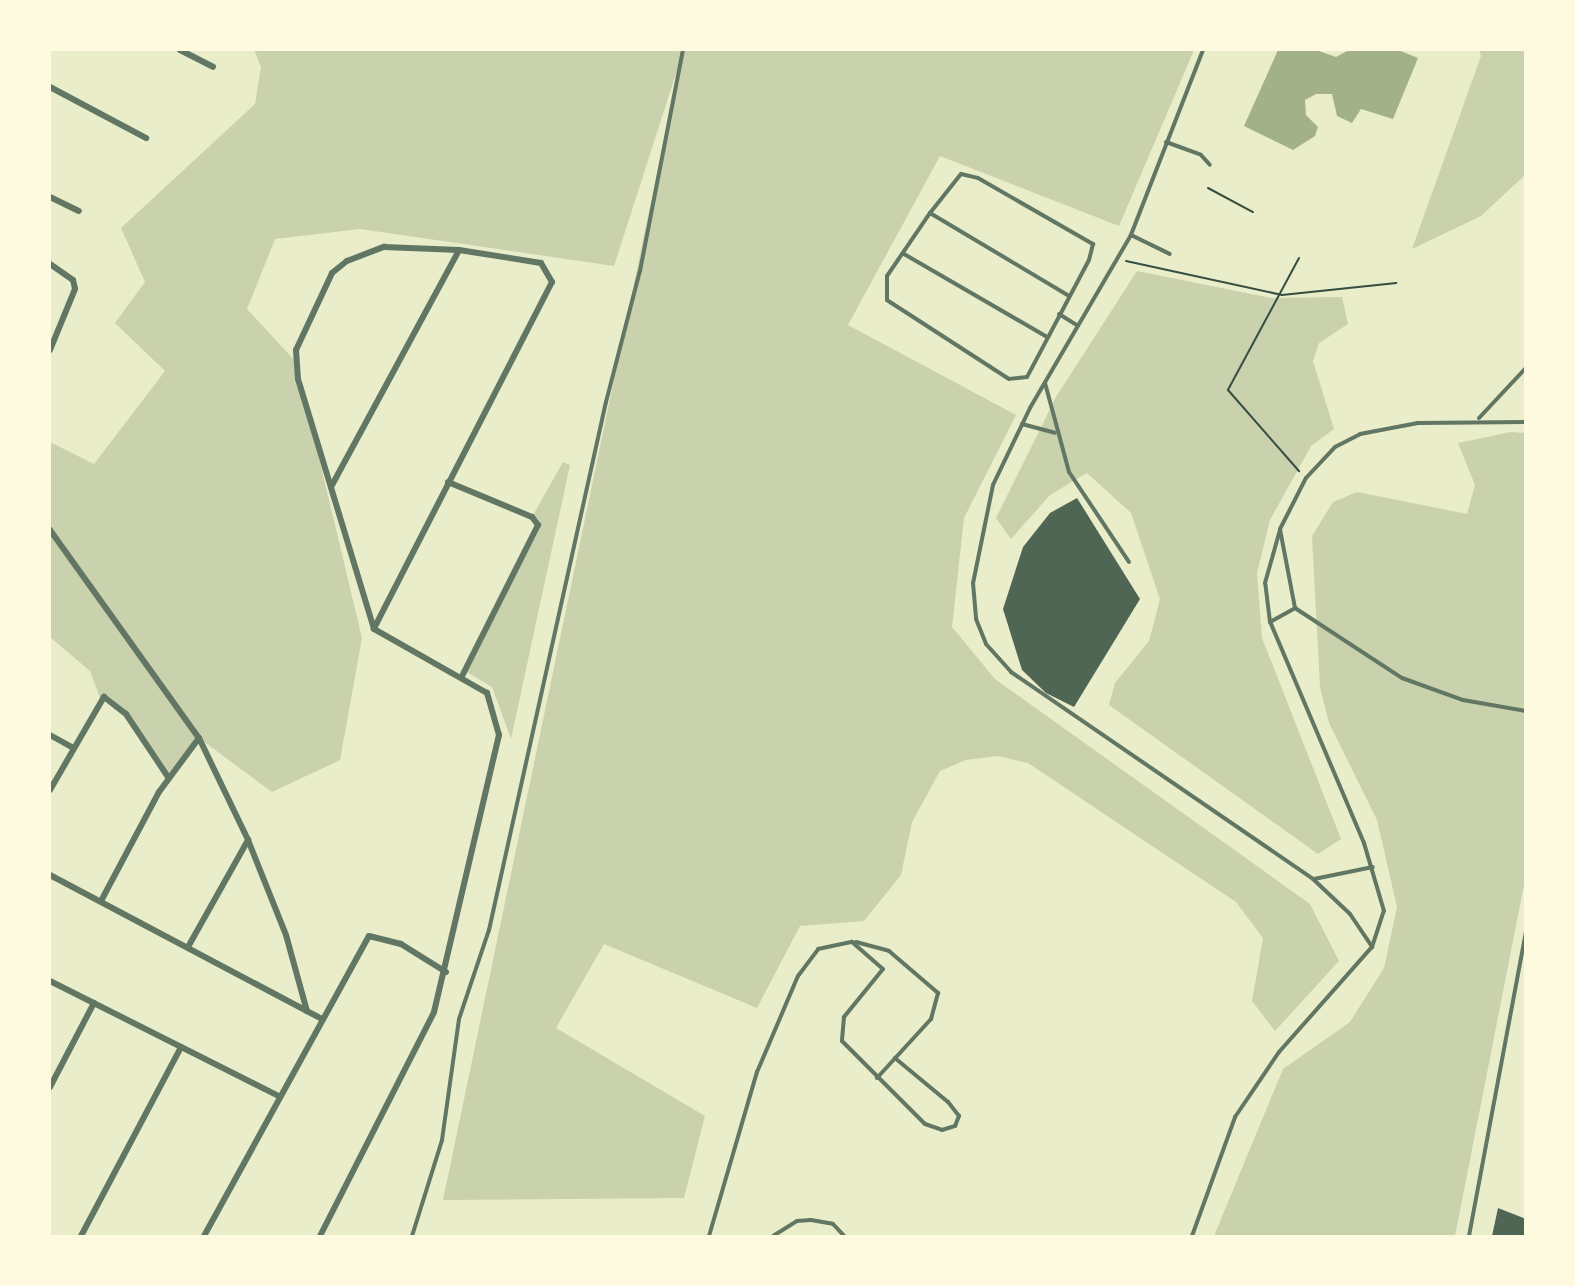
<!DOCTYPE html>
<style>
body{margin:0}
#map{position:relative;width:1575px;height:1286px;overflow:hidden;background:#e9edc9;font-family:Raleway,sans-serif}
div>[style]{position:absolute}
.green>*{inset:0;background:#cad2ad}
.water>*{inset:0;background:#a3b18a}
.building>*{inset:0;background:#4f6655}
.path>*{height:2px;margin:-1px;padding:0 1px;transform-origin:1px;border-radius:1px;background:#344e41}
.service>*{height:4px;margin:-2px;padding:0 2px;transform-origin:2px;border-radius:2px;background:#617663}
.minor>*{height:6px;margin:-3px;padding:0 3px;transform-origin:3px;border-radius:3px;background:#617663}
span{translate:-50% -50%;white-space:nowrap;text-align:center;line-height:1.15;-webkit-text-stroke:5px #fefae0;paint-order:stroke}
.frame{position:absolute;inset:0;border:51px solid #fefae0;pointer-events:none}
</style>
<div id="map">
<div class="green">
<div style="clip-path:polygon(254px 50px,1194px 50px,1119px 226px,940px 156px,848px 325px,1016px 415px,964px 518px,952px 627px,995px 679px,1310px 904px,1339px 961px,1275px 1031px,1252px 1001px,1263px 938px,1236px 902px,1028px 763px,998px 756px,966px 760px,940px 771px,912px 822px,901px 875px,864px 921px,800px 926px,757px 1008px,604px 944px,556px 1028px,705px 1116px,684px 1198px,443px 1200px,681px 58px,614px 266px,360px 229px,275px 239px,247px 309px,296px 362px,362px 638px,340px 760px,272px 792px,199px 738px,168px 777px,126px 714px,100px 698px,90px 671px,50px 637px,50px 442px,94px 464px,165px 371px,115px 323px,145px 282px,121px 228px,255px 104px,261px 67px)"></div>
<div style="clip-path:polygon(1479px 50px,1525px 50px,1525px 175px,1481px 216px,1412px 249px,1481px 56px)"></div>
<div style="clip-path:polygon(1137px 271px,1271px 298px,1342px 297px,1348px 324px,1319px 343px,1313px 361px,1334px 429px,1311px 446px,1270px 520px,1257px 573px,1262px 638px,1341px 839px,1318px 854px,1109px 705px,1115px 683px,1149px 641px,1160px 599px,1131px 513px,1087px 473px,1050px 495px,1011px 539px,996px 518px,1056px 397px)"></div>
<div style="clip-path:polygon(1511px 432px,1525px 433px,1525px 880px,1455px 1236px,1214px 1236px,1283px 1069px,1350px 1022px,1384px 968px,1397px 907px,1377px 820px,1329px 723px,1320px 687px,1312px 536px,1333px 502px,1357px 492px,1467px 514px,1475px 485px,1458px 443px)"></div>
<div style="clip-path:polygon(563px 462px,570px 465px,511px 739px,492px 687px,465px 671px,538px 532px,532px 517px)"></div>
</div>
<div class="water">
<div style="clip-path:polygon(1278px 50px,1316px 50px,1336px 57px,1349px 50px,1398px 50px,1418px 58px,1393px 119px,1361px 109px,1352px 123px,1337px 116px,1332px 94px,1316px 94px,1305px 100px,1306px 115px,1318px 127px,1315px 136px,1293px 150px,1244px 126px)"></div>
</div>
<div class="building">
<div style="clip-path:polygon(1077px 498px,1140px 599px,1074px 707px,1046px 693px,1022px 670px,1003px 609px,1023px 547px,1050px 513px)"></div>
<div style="clip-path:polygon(1498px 1208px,1526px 1219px,1526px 1236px,1492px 1236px)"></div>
</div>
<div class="path">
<div style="left:1208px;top:188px;width:51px;rotate:28.1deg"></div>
<div style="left:1299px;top:258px;width:150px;rotate:118.3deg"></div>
<div style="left:1228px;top:390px;width:108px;rotate:48.8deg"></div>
<div style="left:1126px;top:261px;width:160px;rotate:12.3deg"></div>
<div style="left:1282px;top:295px;width:115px;rotate:-6deg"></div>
</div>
<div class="service">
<div style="left:1203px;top:50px;width:199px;rotate:111.3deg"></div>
<div style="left:1131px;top:235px;width:200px;rotate:120.3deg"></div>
<div style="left:1030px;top:408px;width:85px;rotate:115.7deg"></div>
<div style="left:993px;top:485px;width:100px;rotate:101.5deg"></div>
<div style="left:973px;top:583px;width:36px;rotate:85deg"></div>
<div style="left:976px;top:619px;width:27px;rotate:68deg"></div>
<div style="left:986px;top:644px;width:38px;rotate:48deg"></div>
<div style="left:1011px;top:672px;width:366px;rotate:34.4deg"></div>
<div style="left:1313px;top:879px;width:51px;rotate:43.4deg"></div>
<div style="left:1350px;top:914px;width:40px;rotate:56deg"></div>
<div style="left:1166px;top:142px;width:37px;rotate:20deg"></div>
<div style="left:1201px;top:155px;width:13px;rotate:48deg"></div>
<div style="left:930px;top:213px;width:50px;rotate:-51.5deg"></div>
<div style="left:961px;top:174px;width:17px;rotate:13deg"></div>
<div style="left:978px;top:178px;width:133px;rotate:29.9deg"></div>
<div style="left:1093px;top:244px;width:16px;rotate:104deg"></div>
<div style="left:1089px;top:260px;width:132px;rotate:117.9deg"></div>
<div style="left:1027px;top:377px;width:18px;rotate:174deg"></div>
<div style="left:1009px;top:379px;width:145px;rotate:-147.1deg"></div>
<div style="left:887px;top:300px;width:24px;rotate:-90deg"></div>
<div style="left:887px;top:276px;width:76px;rotate:-55.7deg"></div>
<div style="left:930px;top:213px;width:162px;rotate:30.8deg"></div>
<div style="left:1131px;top:235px;width:43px;rotate:26deg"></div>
<div style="left:904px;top:254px;width:165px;rotate:30.1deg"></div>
<div style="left:1059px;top:314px;width:22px;rotate:32deg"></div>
<div style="left:1045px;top:383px;width:92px;rotate:74.9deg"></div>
<div style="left:1069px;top:472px;width:108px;rotate:56.3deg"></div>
<div style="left:1479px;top:418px;width:69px;rotate:-46.8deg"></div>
<div style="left:1022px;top:424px;width:34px;rotate:15deg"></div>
<div style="left:1295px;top:608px;width:128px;rotate:33.2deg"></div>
<div style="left:1402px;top:678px;width:65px;rotate:19.8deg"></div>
<div style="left:1463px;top:700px;width:64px;rotate:9.9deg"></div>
<div style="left:1270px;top:622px;width:39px;rotate:-97deg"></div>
<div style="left:1265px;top:583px;width:55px;rotate:-74.2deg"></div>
<div style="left:1314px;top:879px;width:60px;rotate:-11.5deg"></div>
<div style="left:856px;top:942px;width:34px;rotate:15deg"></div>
<div style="left:889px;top:951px;width:65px;rotate:40.6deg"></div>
<div style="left:938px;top:993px;width:27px;rotate:105deg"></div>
<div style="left:931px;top:1019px;width:80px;rotate:132.5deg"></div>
<div style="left:412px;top:1236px;width:101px;rotate:-72.6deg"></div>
<div style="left:442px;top:1140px;width:122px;rotate:-82deg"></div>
<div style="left:459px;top:1019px;width:94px;rotate:-71.4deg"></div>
<div style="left:489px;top:930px;width:541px;rotate:-77.51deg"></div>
<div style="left:606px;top:402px;width:135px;rotate:-75.5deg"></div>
<div style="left:640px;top:271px;width:225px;rotate:-79deg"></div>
<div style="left:709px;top:1236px;width:171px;rotate:-73.7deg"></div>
<div style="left:757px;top:1072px;width:104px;rotate:-66.9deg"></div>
<div style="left:798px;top:976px;width:34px;rotate:-53deg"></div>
<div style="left:818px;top:949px;width:35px;rotate:-12deg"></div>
<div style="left:852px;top:942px;width:41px;rotate:41.1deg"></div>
<div style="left:883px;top:969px;width:62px;rotate:129.1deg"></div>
<div style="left:844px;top:1017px;width:24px;rotate:95deg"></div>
<div style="left:842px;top:1041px;width:117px;rotate:45deg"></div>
<div style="left:925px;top:1124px;width:18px;rotate:19deg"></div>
<div style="left:942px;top:1130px;width:14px;rotate:-17deg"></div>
<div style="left:955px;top:1126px;width:11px;rotate:-68deg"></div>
<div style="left:959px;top:1116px;width:18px;rotate:-128deg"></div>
<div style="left:948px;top:1102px;width:69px;rotate:-140.3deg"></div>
<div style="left:773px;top:1236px;width:28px;rotate:-32deg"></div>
<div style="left:797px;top:1221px;width:14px;rotate:-4deg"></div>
<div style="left:811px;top:1220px;width:22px;rotate:10deg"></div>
<div style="left:833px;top:1224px;width:16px;rotate:47deg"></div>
<div style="left:1192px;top:1236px;width:127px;rotate:-70.1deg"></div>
<div style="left:1235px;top:1117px;width:78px;rotate:-55.9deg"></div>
<div style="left:1279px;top:1052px;width:140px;rotate:-48.5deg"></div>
<div style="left:1372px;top:947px;width:38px;rotate:-72deg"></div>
<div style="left:1384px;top:911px;width:71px;rotate:-106.4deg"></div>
<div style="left:1364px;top:843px;width:240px;rotate:-113deg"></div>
<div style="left:1270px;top:622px;width:29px;rotate:-29deg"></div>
<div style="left:1295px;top:608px;width:80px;rotate:-100.8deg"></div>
<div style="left:1280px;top:529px;width:57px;rotate:-63deg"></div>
<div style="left:1306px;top:478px;width:42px;rotate:-46.9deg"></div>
<div style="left:1335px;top:447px;width:28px;rotate:-27deg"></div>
<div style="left:1360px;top:434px;width:59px;rotate:-10.7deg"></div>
<div style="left:1418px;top:423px;width:108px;rotate:-0.5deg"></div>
<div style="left:1469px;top:1236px;width:310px;rotate:-79.4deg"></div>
</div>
<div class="minor">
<div style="left:180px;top:50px;width:37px;rotate:27deg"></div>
<div style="left:50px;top:87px;width:109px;rotate:28deg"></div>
<div style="left:50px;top:197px;width:32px;rotate:26deg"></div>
<div style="left:50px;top:264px;width:28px;rotate:35deg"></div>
<div style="left:73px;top:280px;width:9px;rotate:77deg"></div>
<div style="left:75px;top:289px;width:66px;rotate:112.3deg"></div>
<div style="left:448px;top:482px;width:91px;rotate:22.6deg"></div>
<div style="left:532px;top:517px;width:10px;rotate:53deg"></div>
<div style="left:538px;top:525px;width:171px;rotate:116.7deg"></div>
<div style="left:331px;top:487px;width:269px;rotate:-61.6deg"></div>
<div style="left:50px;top:530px;width:256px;rotate:54.4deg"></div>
<div style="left:199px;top:738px;width:113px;rotate:64.3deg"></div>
<div style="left:248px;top:840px;width:102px;rotate:68.2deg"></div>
<div style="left:286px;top:935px;width:79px;rotate:74.6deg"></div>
<div style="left:50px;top:735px;width:25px;rotate:29deg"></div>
<div style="left:50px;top:790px;width:108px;rotate:-59.9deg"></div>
<div style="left:104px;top:697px;width:28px;rotate:38deg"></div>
<div style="left:126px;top:714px;width:76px;rotate:56.3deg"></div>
<div style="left:50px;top:875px;width:306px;rotate:27.9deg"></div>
<div style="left:101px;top:901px;width:123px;rotate:-62deg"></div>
<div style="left:159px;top:792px;width:67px;rotate:-53.5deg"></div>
<div style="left:188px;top:947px;width:123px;rotate:-60.7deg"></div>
<div style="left:50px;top:981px;width:254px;rotate:26.7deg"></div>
<div style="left:50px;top:1087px;width:95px;rotate:-62.4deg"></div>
<div style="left:81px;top:1236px;width:214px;rotate:-62.1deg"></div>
<div style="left:204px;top:1236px;width:342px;rotate:-61.2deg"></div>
<div style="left:369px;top:936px;width:33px;rotate:14deg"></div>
<div style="left:401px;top:944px;width:53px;rotate:31.9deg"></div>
<div style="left:320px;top:1236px;width:251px;rotate:-63deg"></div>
<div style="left:434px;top:1012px;width:285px;rotate:-76.8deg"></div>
<div style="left:499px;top:735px;width:44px;rotate:-105.9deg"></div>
<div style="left:487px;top:693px;width:130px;rotate:-150.5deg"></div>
<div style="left:374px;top:629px;width:261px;rotate:-106.9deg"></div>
<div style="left:298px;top:379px;width:29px;rotate:-94deg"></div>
<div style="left:296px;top:350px;width:85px;rotate:-64.9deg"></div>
<div style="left:332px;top:273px;width:19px;rotate:-39deg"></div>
<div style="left:347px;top:261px;width:40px;rotate:-21deg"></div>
<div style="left:384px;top:247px;width:75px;rotate:2.3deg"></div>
<div style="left:459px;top:250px;width:83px;rotate:9deg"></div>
<div style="left:541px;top:263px;width:22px;rotate:60deg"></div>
<div style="left:552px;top:282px;width:390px;rotate:117.2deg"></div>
</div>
<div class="frame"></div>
</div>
